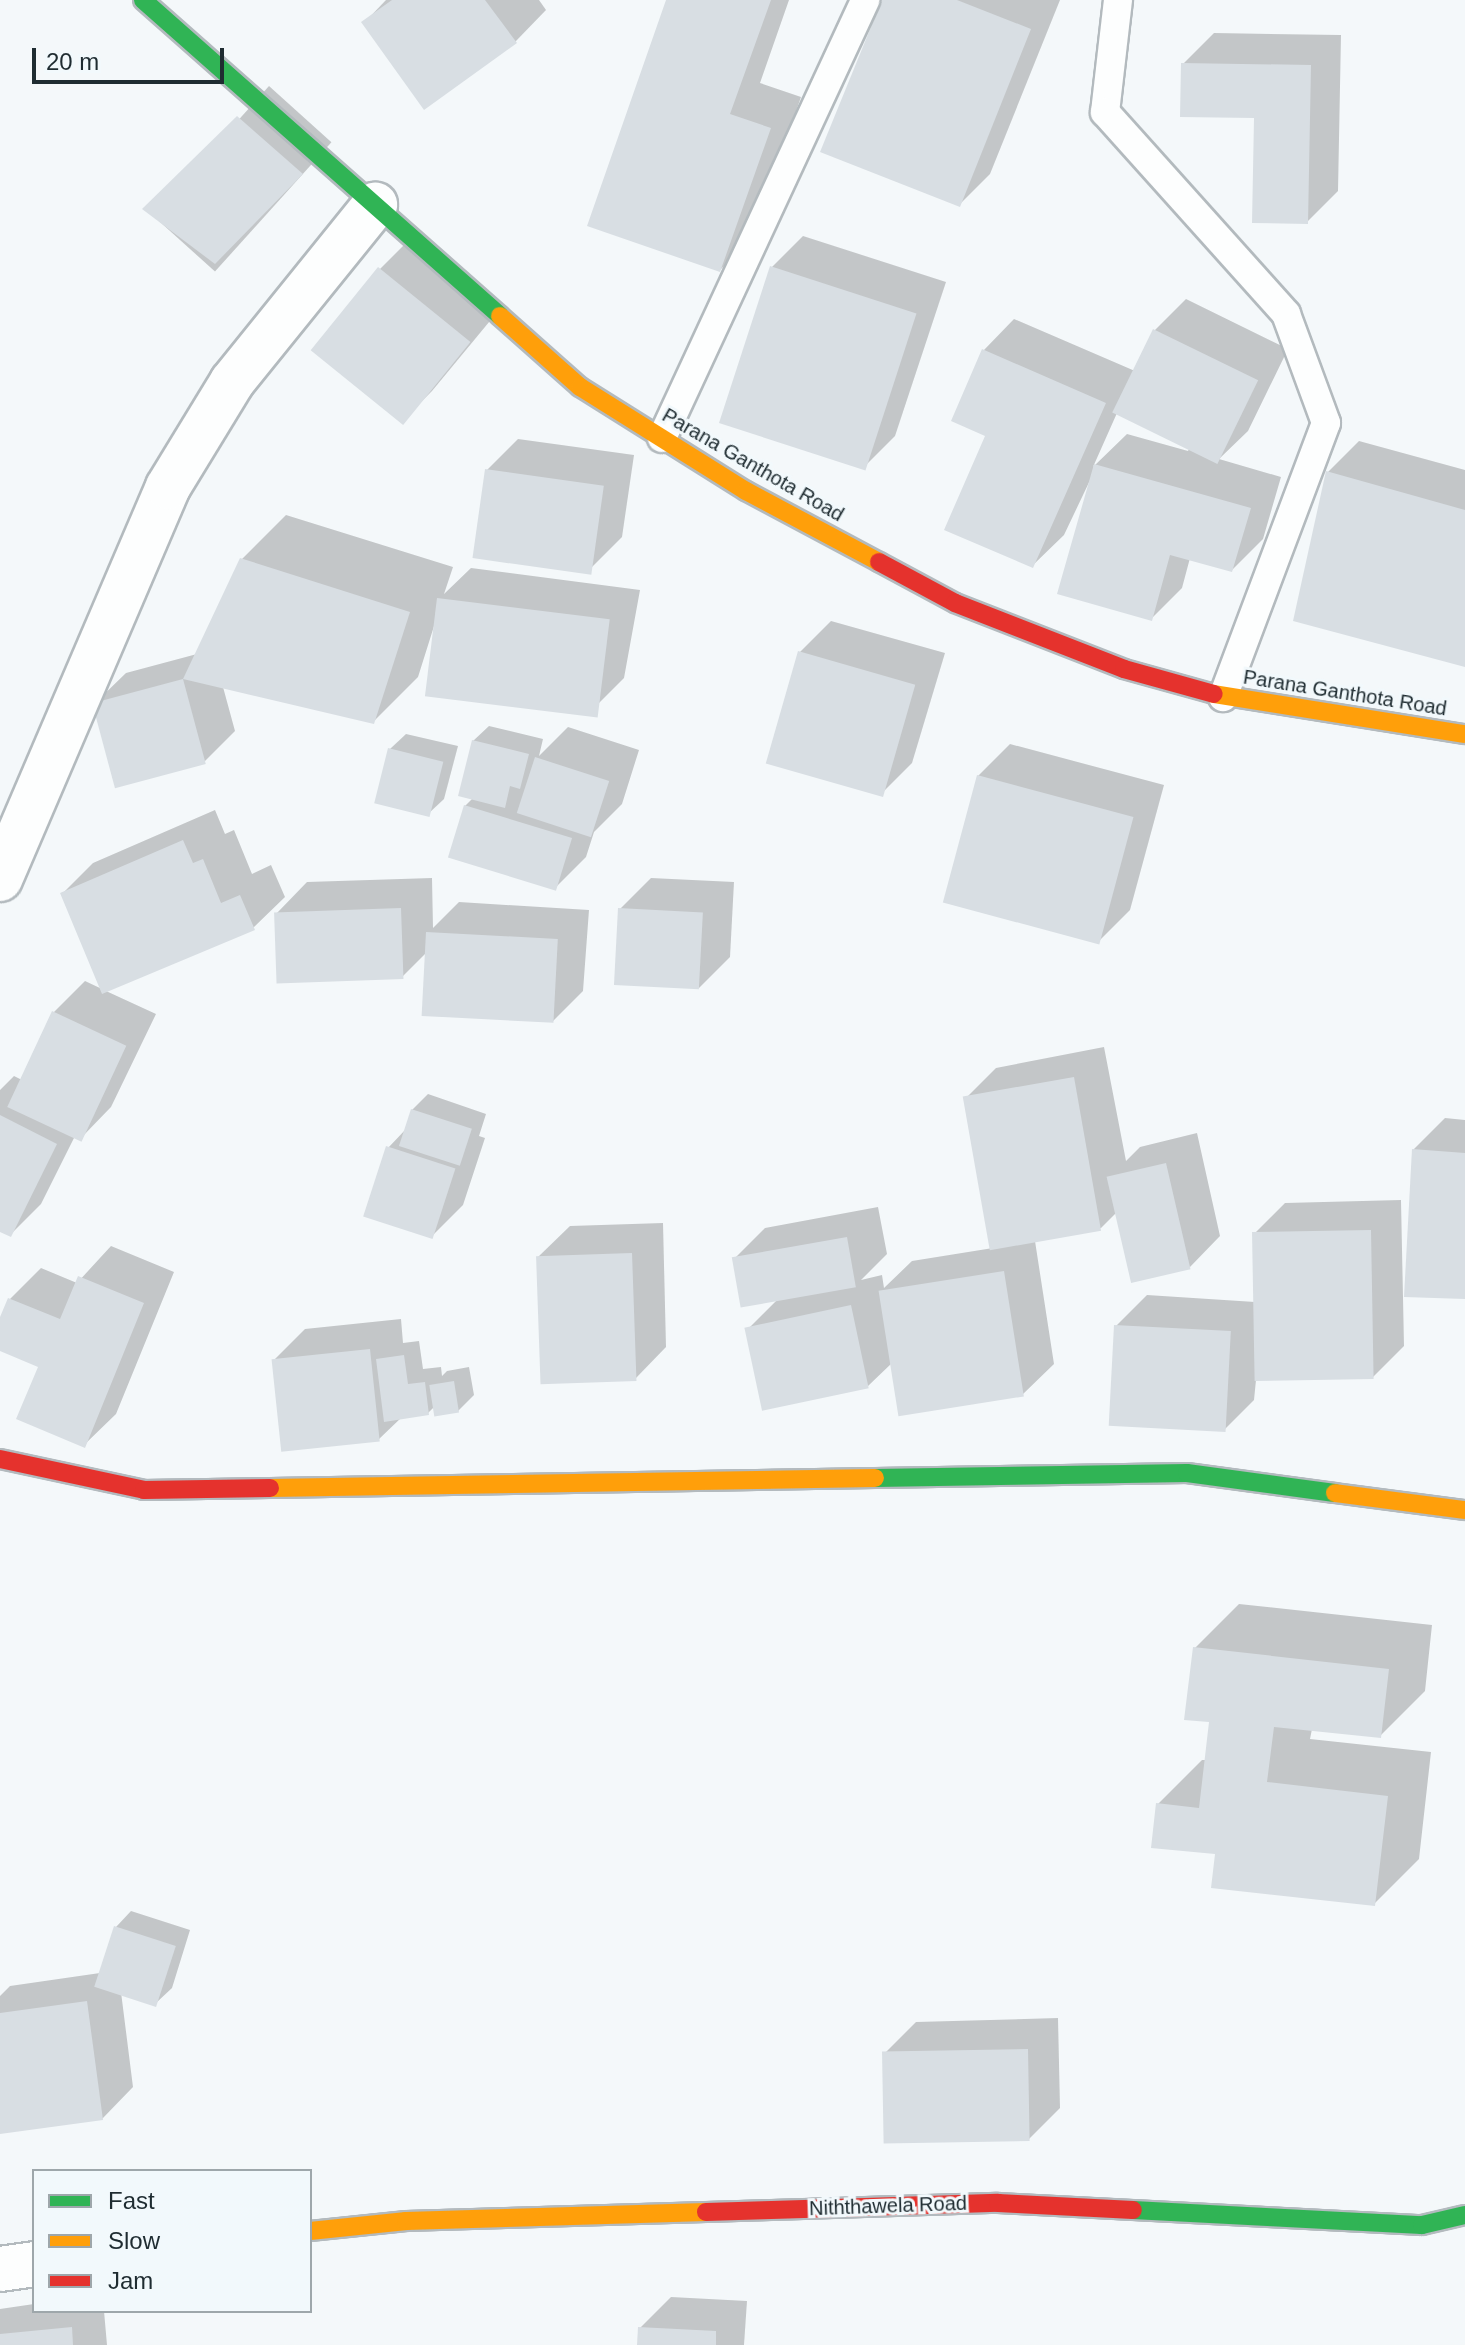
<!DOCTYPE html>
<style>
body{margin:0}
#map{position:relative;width:1465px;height:2345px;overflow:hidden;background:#f4f8fa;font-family:Helvetica,sans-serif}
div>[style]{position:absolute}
.shadow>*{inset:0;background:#0003;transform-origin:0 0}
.building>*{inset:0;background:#d8dee3;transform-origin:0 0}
.roads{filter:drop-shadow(2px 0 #b3babe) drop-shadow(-2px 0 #b3babe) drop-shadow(0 2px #b3babe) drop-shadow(0 -2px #b3babe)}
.lane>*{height:28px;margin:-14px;padding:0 14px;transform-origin:14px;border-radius:14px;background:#fdfefe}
.street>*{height:44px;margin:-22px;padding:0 22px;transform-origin:22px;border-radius:22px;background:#fdfefe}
.fast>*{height:18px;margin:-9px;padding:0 9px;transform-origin:9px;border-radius:9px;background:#30b455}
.slow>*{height:18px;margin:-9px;padding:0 9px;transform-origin:9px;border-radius:9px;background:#ff9f0a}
.jam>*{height:18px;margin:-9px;padding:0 9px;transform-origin:9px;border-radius:9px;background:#e5322d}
span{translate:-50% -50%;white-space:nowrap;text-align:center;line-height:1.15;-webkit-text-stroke:6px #f2f9fc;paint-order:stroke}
.street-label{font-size:20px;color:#1f2c31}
.legend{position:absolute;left:32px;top:2169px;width:280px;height:144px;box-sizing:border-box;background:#f2f9fc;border:2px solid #9ea7ab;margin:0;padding:10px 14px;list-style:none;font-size:24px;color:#1f2c31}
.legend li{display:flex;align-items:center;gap:16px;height:40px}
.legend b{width:40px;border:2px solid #9ea7ab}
.scale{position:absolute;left:32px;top:48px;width:192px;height:36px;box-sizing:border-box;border:4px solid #1f2c31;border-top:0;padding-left:10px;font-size:24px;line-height:28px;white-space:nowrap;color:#1f2c31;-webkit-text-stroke:6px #f2f9fc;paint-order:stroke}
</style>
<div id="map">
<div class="shadow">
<div style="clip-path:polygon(386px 0,539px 0,546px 10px,515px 42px,364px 23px)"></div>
<div style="clip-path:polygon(669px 0,789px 0,760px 83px,801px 97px,751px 239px,720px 270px)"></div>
<div style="clip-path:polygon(884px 0,1060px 0,990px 174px,959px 205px)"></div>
<div style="clip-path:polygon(1214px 33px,1341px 35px,1338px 191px,1307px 222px,1256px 116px,1183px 64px)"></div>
<div style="left:269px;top:86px;width:84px;height:174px;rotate:42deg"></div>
<div style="clip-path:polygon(803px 236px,946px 282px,895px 436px,863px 468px,772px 267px)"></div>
<div style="clip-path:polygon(411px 238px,499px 310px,432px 391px,401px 422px,380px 269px)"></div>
<div style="clip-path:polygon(evenodd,1186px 299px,1288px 349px,1248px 431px,1219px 459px,1281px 477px,1263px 539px,1232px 570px,1190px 558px,1182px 588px,1151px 619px,1093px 474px,1064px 535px,1032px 566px,987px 435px,983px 351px,1014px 319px,1135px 371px,1155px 330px,1186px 299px,1117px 413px,1189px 449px,1188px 451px,1127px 434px,1093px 467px,1117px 413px)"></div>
<div style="clip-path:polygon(518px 439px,634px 455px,622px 537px,591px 568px,487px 470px)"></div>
<div style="clip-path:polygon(1359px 441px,1465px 470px,1465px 665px,1328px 472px)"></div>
<div style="clip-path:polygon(286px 515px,453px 567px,444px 594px,471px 568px,640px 590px,624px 678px,593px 709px,435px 623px,418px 677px,373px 722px,223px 687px,235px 731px,204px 762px,94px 704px,126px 673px,197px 654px,242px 559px)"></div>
<div style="clip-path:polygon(831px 621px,945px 653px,912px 763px,881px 794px,800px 652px)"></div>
<div style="clip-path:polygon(489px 726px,543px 739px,539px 756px,568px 727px,639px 750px,622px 804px,594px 832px,586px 857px,555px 888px,465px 806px,473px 798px,473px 741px)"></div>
<div style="clip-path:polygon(406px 734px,458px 746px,444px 799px,428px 814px,390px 749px)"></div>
<div style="clip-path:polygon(1010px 744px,1164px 785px,1130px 910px,1099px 941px,978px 776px)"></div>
<div style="clip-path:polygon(215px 810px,225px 834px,234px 830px,252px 874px,271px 865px,285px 897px,253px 928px,106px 991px,156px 1014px,111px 1107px,80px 1139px,75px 1136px,41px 1204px,10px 1235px,0 1230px,0 1090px,14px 1076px,22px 1080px,54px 1012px,85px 981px,102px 989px,62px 894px,93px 863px)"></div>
<div style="clip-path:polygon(432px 878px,433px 928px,459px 902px,589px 910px,583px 991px,552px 1022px,427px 952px,402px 977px,276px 914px,307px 882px)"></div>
<div style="clip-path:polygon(651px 878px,734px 882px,730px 957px,699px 988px,620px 909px)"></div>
<div style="clip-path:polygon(1104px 1047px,1126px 1161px,1140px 1147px,1197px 1133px,1220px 1236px,1189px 1268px,1117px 1212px,1101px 1228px,1035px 1241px,1054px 1364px,1022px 1395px,892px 1363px,868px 1386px,747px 1330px,777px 1300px,734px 1259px,765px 1228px,878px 1207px,887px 1254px,861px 1280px,882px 1275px,884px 1288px,912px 1261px,993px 1248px,965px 1099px,996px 1068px)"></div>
<div style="clip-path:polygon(428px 1094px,486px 1114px,479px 1136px,485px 1138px,463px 1205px,432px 1236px,388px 1148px,406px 1129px,412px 1110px)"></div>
<div style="clip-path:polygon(1445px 1118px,1465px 1120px,1465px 1297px,1413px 1150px)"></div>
<div style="clip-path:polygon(1401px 1200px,1404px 1346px,1373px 1377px,1256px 1380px,1254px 1400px,1223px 1431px,1116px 1326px,1147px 1295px,1255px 1302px,1254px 1234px,1285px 1203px)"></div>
<div style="clip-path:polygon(663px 1223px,666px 1347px,635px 1379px,538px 1257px,570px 1226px)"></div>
<div style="clip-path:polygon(111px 1246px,174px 1272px,116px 1414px,84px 1445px,40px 1366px,0 1349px,0 1322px,10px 1299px,41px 1268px,77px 1283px)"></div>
<div style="clip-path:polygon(401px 1319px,403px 1343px,419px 1341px,423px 1369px,441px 1367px,442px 1376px,447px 1371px,469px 1367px,474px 1395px,458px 1411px,435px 1406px,428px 1413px,402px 1417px,378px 1440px,274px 1360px,305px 1329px)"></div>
<div style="clip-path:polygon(1239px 1604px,1432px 1625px,1425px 1691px,1380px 1736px,1312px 1729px,1310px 1739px,1431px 1752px,1419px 1859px,1374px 1904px,1217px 1853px,1158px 1804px,1202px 1760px,1207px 1760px,1211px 1720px,1195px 1648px)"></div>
<div style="clip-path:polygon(131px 1911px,190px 1930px,172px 1988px,156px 2003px,121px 1992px,133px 2087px,102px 2119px,0 2132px,0 1996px,10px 1986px,100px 1973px,116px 1927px)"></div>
<div style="clip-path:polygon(1058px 2018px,1060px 2108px,1029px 2139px,884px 2054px,916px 2022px)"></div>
<div style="clip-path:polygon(671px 2297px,747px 2301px,744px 2345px,639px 2345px,640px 2328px)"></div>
<div style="clip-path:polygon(34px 2304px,34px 2311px,104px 2311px,107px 2345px,0 2345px,0 2309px)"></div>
</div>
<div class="building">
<div style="clip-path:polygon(392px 0,485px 0,517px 43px,424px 110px,361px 22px)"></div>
<div style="clip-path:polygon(666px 0,771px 0,730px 114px,771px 128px,720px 272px,587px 226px)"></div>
<div style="clip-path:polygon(882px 0,957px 0,1031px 29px,960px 207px,820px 152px)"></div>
<div style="clip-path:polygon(1181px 63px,1311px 65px,1308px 224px,1252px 223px,1254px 118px,1180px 117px)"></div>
<div style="clip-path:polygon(237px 116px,303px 174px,215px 264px,142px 209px)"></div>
<div style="left:770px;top:266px;width:154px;height:165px;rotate:18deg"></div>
<div style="left:378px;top:267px;width:119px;height:107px;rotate:39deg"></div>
<div style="left:1153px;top:329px;width:117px;height:93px;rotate:26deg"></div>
<div style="clip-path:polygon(982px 349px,1106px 403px,1033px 568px,944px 530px,985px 436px,951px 421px)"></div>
<div style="clip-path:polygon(1094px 464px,1251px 508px,1232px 572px,1170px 555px,1152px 621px,1057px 594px)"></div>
<div style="left:485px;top:469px;width:120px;height:90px;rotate:8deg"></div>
<div style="clip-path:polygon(1326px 471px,1465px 510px,1465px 667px,1293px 621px)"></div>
<div style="clip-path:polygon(240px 558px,410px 612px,374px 724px,183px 679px)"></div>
<div style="left:437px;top:598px;width:174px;height:99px;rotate:7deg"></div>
<div style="left:798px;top:651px;width:122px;height:117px;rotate:16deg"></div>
<div style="left:183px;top:679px;width:88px;height:94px;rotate:75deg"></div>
<div style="clip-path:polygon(472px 740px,529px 754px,520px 789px,510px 786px,505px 808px,458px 796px)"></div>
<div style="left:388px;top:748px;width:57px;height:57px;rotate:14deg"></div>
<div style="left:535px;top:757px;width:78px;height:59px;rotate:18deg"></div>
<div style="left:977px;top:775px;width:162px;height:132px;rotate:15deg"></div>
<div style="left:464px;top:805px;width:113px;height:55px;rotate:17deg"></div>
<div style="clip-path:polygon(183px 840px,193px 863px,203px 859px,221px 903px,240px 895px,255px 930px,102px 994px,60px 893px)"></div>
<div style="left:401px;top:908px;width:71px;height:127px;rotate:88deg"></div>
<div style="left:618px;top:908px;width:85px;height:77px;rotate:3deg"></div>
<div style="left:426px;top:932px;width:132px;height:84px;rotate:3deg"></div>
<div style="left:52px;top:1011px;width:82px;height:106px;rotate:25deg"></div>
<div style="left:1074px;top:1077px;width:156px;height:113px;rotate:80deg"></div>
<div style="left:411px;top:1109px;width:64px;height:39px;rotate:18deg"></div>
<div style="clip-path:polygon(0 1115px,57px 1144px,11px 1237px,0 1232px)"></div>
<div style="left:386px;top:1146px;width:73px;height:74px;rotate:18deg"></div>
<div style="clip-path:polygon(1412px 1149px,1465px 1153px,1465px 1299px,1404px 1297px)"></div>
<div style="left:1166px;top:1163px;width:109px;height:61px;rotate:77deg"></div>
<div style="left:1371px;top:1230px;width:149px;height:119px;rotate:89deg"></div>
<div style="left:847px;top:1237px;width:51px;height:117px;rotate:80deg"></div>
<div style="left:632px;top:1253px;width:128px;height:96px;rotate:88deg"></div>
<div style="left:1004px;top:1271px;width:127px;height:127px;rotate:81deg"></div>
<div style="clip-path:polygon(78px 1276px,144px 1303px,85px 1448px,16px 1419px,38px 1367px,0 1351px,0 1317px,8px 1298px,60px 1319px)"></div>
<div style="left:851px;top:1305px;width:85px;height:109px;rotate:78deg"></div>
<div style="left:1114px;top:1325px;width:117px;height:101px;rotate:3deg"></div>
<div style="left:370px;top:1349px;width:93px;height:99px;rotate:84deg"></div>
<div style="clip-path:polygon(404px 1355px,408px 1384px,425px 1382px,429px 1415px,384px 1422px,376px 1359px)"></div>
<div style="left:454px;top:1381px;width:32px;height:25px;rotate:81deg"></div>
<div style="clip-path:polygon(1193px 1647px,1389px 1669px,1381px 1738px,1274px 1727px,1267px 1782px,1388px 1796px,1375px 1906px,1211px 1888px,1215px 1854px,1151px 1848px,1156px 1803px,1199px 1808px,1209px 1722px,1184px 1720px)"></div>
<div style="left:114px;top:1926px;width:65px;height:64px;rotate:18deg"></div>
<div style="clip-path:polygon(87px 2001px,103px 2120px,0 2134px,0 2013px)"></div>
<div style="left:1028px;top:2049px;width:92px;height:146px;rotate:89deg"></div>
<div style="clip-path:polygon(72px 2327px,73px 2345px,0 2345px,0 2334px)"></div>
<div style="clip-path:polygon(638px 2327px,716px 2331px,716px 2345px,637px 2345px)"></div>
</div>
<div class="roads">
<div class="lane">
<div style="left:1118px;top:0;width:113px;rotate:96.6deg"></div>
<div style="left:1105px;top:112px;width:271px;rotate:48.1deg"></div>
<div style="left:1286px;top:314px;width:116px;rotate:69.8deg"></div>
<div style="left:1326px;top:423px;width:293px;rotate:110.6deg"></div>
<div style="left:662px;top:438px;width:483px;rotate:-65.1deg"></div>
</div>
<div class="street">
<div style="left:0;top:879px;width:426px;rotate:-66.8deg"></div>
<div style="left:168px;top:487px;width:123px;rotate:-58.6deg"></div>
<div style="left:232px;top:382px;width:228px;rotate:-51.1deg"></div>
<div style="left:0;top:2269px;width:34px;rotate:-8deg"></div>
</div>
<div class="fast">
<div style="left:143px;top:0;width:477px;rotate:41.5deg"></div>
<div style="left:875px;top:1478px;width:312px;rotate:-0.9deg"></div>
<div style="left:1187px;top:1473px;width:149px;rotate:7.7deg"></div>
<div style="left:1133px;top:2210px;width:289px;rotate:3deg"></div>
<div style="left:1422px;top:2225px;width:44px;rotate:-13.1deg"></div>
</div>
<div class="slow">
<div style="left:500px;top:316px;width:107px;rotate:41.6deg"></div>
<div style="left:580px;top:387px;width:196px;rotate:32.1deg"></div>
<div style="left:746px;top:491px;width:151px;rotate:28.1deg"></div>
<div style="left:1214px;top:694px;width:254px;rotate:9.1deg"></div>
<div style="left:270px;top:1488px;width:605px;rotate:-0.95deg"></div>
<div style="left:1335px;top:1493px;width:131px;rotate:7.5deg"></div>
<div style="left:310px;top:2231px;width:97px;rotate:-5.9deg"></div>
<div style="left:406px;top:2221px;width:300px;rotate:-1.7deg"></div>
</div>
<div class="jam">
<div style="left:879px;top:562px;width:86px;rotate:28.3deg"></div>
<div style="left:955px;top:603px;width:181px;rotate:21.3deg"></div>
<div style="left:1124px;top:669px;width:93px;rotate:15.5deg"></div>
<div style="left:0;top:1459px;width:147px;rotate:12.1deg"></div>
<div style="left:144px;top:1490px;width:126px;rotate:-0.9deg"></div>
<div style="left:706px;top:2212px;width:292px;rotate:-1.8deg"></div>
<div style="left:998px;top:2203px;width:135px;rotate:3deg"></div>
</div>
</div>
<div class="street-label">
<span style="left:753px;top:465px;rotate:30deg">Parana Ganthota Road</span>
<span style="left:1345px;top:693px;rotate:9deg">Parana Ganthota Road</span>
<span style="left:888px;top:2206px;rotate:-2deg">Niththawela Road</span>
</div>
<ul class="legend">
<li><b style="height:10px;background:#30b455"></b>Fast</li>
<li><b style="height:10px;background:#ff9f0a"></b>Slow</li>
<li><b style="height:10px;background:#e5322d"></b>Jam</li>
</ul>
<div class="scale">20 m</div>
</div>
